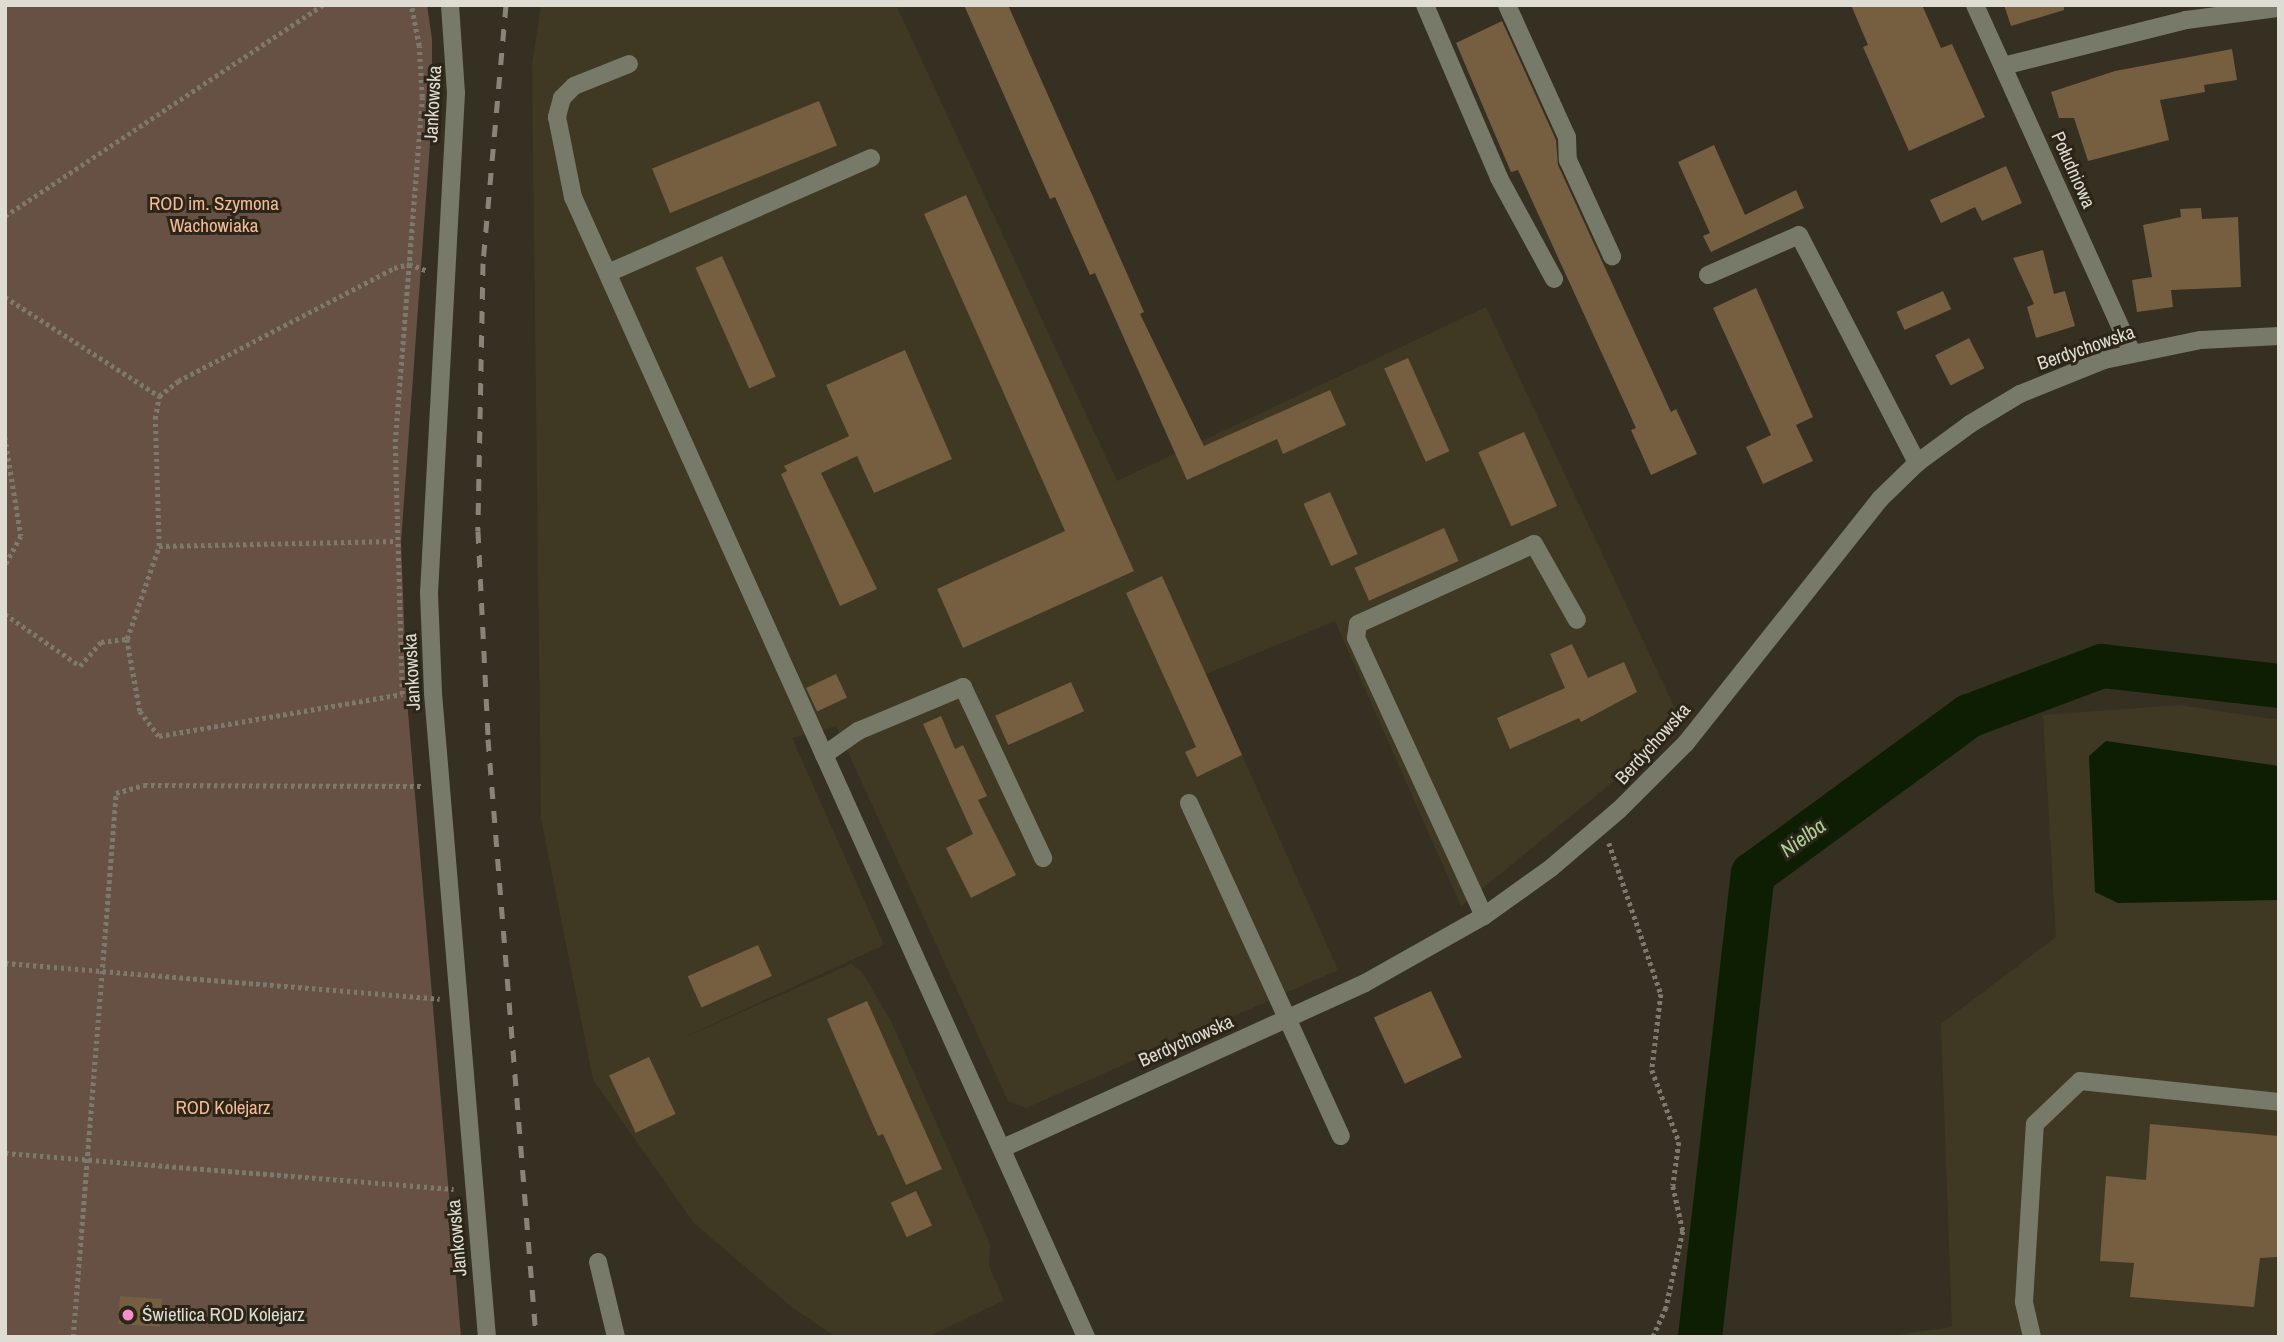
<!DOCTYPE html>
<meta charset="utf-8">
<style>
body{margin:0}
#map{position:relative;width:2284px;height:1342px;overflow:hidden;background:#353022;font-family:"Archivo Narrow",sans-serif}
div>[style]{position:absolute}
.built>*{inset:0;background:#3f3923}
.green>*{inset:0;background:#675145}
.water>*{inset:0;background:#0d1e03}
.river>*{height:44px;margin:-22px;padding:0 22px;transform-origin:22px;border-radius:22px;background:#0d1e03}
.building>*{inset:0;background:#765e40;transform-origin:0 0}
.path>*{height:4.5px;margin-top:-2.25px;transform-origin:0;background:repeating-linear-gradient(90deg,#7d796d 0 3.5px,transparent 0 7px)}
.minor>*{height:18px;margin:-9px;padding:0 9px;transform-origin:9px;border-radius:9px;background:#777969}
.rail>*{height:5px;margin-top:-2.5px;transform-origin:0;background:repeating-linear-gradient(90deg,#888478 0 12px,transparent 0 24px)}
.dots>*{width:19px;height:19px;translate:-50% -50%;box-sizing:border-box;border:4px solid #2b2618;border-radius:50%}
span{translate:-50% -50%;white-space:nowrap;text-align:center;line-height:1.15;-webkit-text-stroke:6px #2b2618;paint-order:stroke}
.street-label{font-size:19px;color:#dfdcd3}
.park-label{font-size:19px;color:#f7ba99}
.poi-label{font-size:19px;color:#dfdcd3}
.left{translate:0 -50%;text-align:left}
.water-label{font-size:21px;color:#add09a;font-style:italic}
.frame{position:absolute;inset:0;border:7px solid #dfdcd3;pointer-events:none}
</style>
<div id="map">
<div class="built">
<div style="clip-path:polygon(541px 5px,896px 5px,1117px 481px,1486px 307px,1678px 715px,1625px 772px,1461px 906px,1335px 621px,1206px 674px,1338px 970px,1026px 1108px,1008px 1101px,836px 726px,792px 738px,884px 945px,674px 1042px,851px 964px,862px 972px,891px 1021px,990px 1244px,989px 1266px,1004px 1300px,928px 1337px,836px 1337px,793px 1308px,694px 1223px,593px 1080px,541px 818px,532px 64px)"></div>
<div style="clip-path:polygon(2179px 705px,2279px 720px,2279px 1337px,1883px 1337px,1952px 1327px,1941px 1024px,2056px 937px,2043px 715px)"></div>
</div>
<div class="green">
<div style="clip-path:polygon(5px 5px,427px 5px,432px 39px,432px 116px,401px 542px,407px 700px,461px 1337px,5px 1337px)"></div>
</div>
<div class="water">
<div style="clip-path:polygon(2106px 741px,2279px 766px,2279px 900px,2118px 903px,2095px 892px,2089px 756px)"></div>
</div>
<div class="river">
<div style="left:1700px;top:1337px;width:466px;rotate:-83.5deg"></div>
<div style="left:1753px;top:874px;width:268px;rotate:-36.2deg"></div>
<div style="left:1969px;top:716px;width:142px;rotate:-20.6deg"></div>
<div style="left:2102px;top:666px;width:178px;rotate:6.4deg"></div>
</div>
<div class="building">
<div style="clip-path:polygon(964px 5px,1008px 5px,1144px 312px,1140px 314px,1204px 446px,1330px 390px,1346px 425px,1283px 454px,1277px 439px,1187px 480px,1095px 273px,1090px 275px,1055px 197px,1050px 199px)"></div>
<div style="clip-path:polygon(1851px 5px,1922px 5px,1941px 48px,1952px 44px,1985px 117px,1909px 151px,1863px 47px,1868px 45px)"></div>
<div style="clip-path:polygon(2004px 5px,2064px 5px,2064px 10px,2011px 26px)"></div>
<div style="clip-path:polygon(1502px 21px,1556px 140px,1558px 165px,1671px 412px,1676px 409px,1697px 454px,1651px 475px,1631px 430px,1636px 428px,1518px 170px,1511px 172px,1456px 43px)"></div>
<div style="clip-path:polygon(2232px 49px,2237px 80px,2204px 85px,2205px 92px,2160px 100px,2169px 140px,2088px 161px,2074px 118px,2059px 118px,2051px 92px,2115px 71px)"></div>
<div style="left:819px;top:101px;width:48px;height:180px;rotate:68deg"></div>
<div style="clip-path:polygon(1714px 145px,1745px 215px,1796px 190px,1804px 208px,1711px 252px,1703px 236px,1710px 233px,1678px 162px)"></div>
<div style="clip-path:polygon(2006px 166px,2022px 203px,1982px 221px,1975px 207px,1941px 223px,1930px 200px)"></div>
<div style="clip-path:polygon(966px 195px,1134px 571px,963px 648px,937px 589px,1065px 531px,924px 214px)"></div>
<div style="clip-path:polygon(2201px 208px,2202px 219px,2238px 217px,2241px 287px,2171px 290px,2173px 307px,2137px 312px,2132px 280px,2152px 277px,2143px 225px,2181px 217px,2180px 209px)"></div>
<div style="clip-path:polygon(2043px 250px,2054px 294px,2065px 291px,2075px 326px,2036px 338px,2027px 307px,2034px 304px,2013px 258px)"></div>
<div style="left:722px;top:256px;width:132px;height:29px;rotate:66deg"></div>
<div style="clip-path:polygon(1756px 288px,1813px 417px,1796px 425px,1813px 461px,1763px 484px,1746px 447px,1771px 435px,1713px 308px)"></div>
<div style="left:1943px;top:291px;width:20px;height:51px;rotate:66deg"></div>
<div style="left:1969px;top:338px;width:34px;height:38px;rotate:63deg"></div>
<div style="clip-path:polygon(905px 350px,952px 459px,874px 493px,857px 456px,821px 473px,877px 589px,840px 606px,781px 474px,787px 471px,784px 466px,849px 436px,826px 385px)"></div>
<div style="left:1408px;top:358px;width:102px;height:26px;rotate:66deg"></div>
<div style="left:1524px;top:432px;width:81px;height:50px;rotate:66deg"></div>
<div style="left:1330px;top:492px;width:68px;height:29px;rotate:66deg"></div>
<div style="left:1444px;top:528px;width:36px;height:98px;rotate:66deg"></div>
<div style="clip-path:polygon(1162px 576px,1242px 755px,1197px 777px,1185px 752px,1196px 747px,1126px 593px)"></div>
<div style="clip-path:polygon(1572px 644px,1588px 678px,1624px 662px,1637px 692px,1581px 722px,1579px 718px,1510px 749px,1497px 718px,1565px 688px,1550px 654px)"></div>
<div style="left:836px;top:674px;width:26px;height:33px;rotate:65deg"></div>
<div style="left:1071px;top:682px;width:32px;height:83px;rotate:66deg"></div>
<div style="clip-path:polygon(941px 716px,955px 749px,963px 745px,987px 796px,978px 800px,1016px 875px,971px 898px,946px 848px,973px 834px,923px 724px)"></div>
<div style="left:758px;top:945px;width:34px;height:77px;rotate:66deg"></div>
<div style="left:1431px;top:991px;width:73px;height:63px;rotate:65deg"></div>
<div style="clip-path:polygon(867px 1001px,942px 1169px,906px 1185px,883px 1134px,878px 1136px,827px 1019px)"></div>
<div style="left:649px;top:1057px;width:63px;height:44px;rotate:65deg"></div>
<div style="clip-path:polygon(2150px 1124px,2279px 1136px,2277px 1257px,2260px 1258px,2254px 1307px,2130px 1297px,2134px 1263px,2100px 1261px,2106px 1176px,2146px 1180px)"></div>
<div style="left:916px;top:1191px;width:38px;height:28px;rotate:65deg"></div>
<div style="left:120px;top:1296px;width:42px;height:28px;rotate:4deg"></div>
</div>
<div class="path">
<div style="left:5px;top:216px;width:382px;rotate:-33.6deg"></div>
<div style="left:5px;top:297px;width:183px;rotate:32.7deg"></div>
<div style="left:5px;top:437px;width:100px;rotate:80.8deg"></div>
<div style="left:21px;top:536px;width:34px;rotate:118deg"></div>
<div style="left:159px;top:546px;width:236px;rotate:-1.2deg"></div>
<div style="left:5px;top:614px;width:91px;rotate:34.7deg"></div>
<div style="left:80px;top:666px;width:32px;rotate:-49deg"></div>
<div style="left:101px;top:642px;width:26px;rotate:-7deg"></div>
<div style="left:127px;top:639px;width:98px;rotate:-71deg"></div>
<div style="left:159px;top:546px;width:127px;rotate:-91.8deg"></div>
<div style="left:155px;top:419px;width:23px;rotate:-80deg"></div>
<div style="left:159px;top:396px;width:24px;rotate:-38deg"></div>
<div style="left:178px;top:381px;width:244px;rotate:-27.6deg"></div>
<div style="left:394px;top:268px;width:16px;rotate:-15deg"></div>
<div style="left:409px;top:264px;width:20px;rotate:20deg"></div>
<div style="left:127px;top:639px;width:73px;rotate:79.8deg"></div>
<div style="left:140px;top:711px;width:31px;rotate:53deg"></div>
<div style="left:159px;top:736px;width:247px;rotate:-9.8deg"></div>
<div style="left:402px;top:694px;width:252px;rotate:-91.6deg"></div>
<div style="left:395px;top:442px;width:346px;rotate:-85.5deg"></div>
<div style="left:422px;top:97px;width:51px;rotate:-93.4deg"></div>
<div style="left:419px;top:46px;width:42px;rotate:-101deg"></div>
<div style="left:1609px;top:843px;width:160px;rotate:71deg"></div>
<div style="left:1661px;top:994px;width:77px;rotate:96.8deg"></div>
<div style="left:1652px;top:1070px;width:77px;rotate:69.4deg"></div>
<div style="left:1679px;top:1142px;width:44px;rotate:97.8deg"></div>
<div style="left:1673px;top:1186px;width:46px;rotate:77.5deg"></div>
<div style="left:1683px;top:1231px;width:79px;rotate:102.4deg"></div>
<div style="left:1666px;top:1308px;width:32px;rotate:114deg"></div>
<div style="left:5px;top:963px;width:436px;rotate:4.7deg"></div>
<div style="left:5px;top:1153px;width:450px;rotate:4.6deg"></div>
<div style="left:73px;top:1337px;width:546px;rotate:-85.48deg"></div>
<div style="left:116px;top:793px;width:29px;rotate:-16deg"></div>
<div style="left:144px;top:785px;width:278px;rotate:0.2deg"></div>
</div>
<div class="minor">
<div style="left:450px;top:5px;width:88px;rotate:86.1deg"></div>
<div style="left:456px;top:93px;width:501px;rotate:93.09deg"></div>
<div style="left:429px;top:593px;width:100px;rotate:87.7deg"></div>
<div style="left:433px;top:693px;width:646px;rotate:85.21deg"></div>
<div style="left:1425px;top:5px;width:188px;rotate:66.8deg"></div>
<div style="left:1499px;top:178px;width:115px;rotate:61.4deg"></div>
<div style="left:1507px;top:5px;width:145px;rotate:65.6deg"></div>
<div style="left:1567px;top:137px;width:23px;rotate:88deg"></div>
<div style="left:1568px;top:160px;width:106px;rotate:65.4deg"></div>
<div style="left:1975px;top:5px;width:382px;rotate:65.7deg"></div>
<div style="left:629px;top:64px;width:59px;rotate:158.2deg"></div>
<div style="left:574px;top:86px;width:17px;rotate:135deg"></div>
<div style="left:562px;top:98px;width:20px;rotate:105deg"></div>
<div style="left:557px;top:117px;width:82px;rotate:78.7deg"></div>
<div style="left:573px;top:197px;width:1250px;rotate:65.77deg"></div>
<div style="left:2003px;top:66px;width:189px;rotate:-14.1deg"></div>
<div style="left:2186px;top:20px;width:94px;rotate:-7.4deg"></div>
<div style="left:608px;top:273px;width:287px;rotate:-23.6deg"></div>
<div style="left:1708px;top:275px;width:99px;rotate:-23.7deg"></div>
<div style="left:1799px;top:235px;width:257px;rotate:62.6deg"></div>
<div style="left:824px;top:755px;width:42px;rotate:-35.2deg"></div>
<div style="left:858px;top:731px;width:114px;rotate:-22.7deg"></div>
<div style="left:963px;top:687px;width:189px;rotate:64.9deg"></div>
<div style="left:1189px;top:803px;width:366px;rotate:65.5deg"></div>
<div style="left:1484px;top:916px;width:306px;rotate:-114.7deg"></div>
<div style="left:1356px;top:638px;width:14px;rotate:-82deg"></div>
<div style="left:1358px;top:624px;width:193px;rotate:-24.4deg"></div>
<div style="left:1534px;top:544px;width:87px;rotate:60.5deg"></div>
<div style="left:1003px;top:1148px;width:398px;rotate:-24.5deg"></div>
<div style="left:1365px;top:983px;width:137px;rotate:-29.4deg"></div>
<div style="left:1484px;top:916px;width:82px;rotate:-35.6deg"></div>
<div style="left:1551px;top:868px;width:89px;rotate:-40.5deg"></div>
<div style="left:1619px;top:810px;width:95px;rotate:-45deg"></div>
<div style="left:1686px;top:743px;width:312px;rotate:-51.5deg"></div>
<div style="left:1880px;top:499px;width:52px;rotate:-44.2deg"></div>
<div style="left:1917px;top:463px;width:66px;rotate:-36.3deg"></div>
<div style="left:1970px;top:424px;width:58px;rotate:-31deg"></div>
<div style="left:2020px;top:394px;width:91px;rotate:-22deg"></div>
<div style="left:2104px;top:360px;width:99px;rotate:-11.7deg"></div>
<div style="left:2201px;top:340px;width:78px;rotate:-2.9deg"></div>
<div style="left:598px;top:1262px;width:77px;rotate:76.5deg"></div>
<div style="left:2032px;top:1337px;width:36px;rotate:-103deg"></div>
<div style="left:2024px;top:1302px;width:178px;rotate:-86.5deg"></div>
<div style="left:2035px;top:1124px;width:62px;rotate:-43.7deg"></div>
<div style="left:2080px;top:1081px;width:200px;rotate:6deg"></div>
</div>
<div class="rail">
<div style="left:506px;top:5px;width:259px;rotate:95.1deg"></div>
<div style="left:483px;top:263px;width:268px;rotate:91.1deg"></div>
<div style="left:478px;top:531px;width:208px;rotate:87.2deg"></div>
<div style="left:488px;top:739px;width:600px;rotate:85.41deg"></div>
</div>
<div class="dots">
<div style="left:128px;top:1315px;background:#f98fc9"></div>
</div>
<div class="street-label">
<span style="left:433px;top:104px;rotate:-87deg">Jankowska</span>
<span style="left:2073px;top:170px;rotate:66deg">Południowa</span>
<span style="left:2086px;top:348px;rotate:-19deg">Berdychowska</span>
<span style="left:412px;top:672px;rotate:-93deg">Jankowska</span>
<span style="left:1653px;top:744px;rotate:-48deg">Berdychowska</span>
<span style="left:1186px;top:1041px;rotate:-24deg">Berdychowska</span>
<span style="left:457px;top:1238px;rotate:-95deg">Jankowska</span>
</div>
<div class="park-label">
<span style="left:214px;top:215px">ROD im. Szymona<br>Wachowiaka</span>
<span style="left:223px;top:1108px">ROD Kolejarz</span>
</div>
<div class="poi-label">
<span class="left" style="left:142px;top:1315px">Świetlica ROD Kolejarz</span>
</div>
<div class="water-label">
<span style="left:1803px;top:838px;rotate:-36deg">Nielba</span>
</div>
<div class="frame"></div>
</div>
